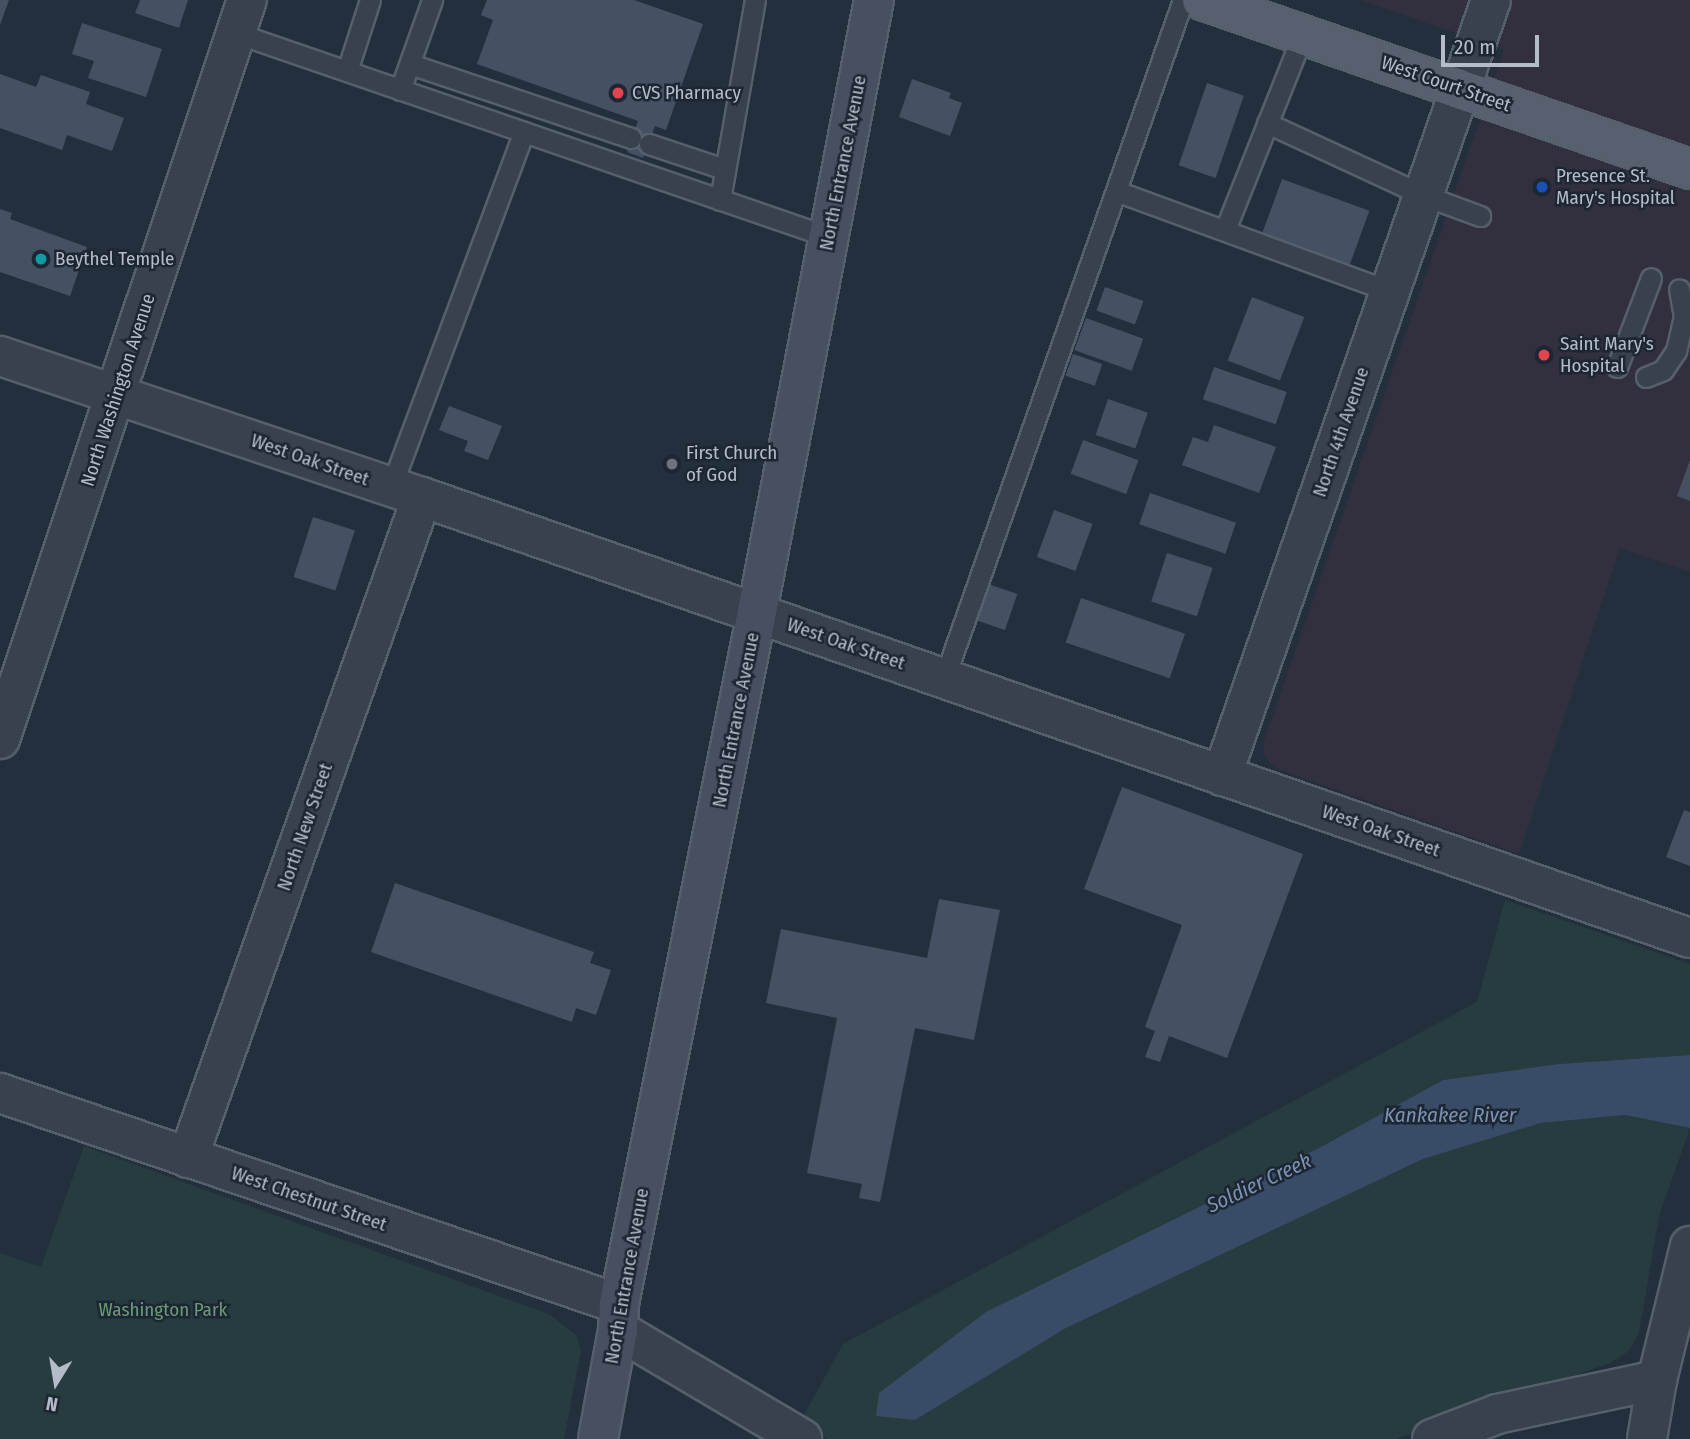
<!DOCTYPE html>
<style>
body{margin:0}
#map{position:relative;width:1690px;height:1439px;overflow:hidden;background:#242f3e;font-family:"Fira Sans Condensed",sans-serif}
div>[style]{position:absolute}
.medical>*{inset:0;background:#32303f}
.green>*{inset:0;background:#263c3f}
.water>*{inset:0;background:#394c67}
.building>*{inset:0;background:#455162;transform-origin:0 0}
.roads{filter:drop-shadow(2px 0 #565f6c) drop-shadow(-2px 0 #565f6c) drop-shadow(0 2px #565f6c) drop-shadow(0 -2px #565f6c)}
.service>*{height:19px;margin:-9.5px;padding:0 9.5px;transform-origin:9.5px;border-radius:9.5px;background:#38414e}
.minor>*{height:38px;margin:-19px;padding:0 19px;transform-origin:19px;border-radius:19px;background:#38414e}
.tertiary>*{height:38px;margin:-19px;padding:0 19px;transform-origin:19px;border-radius:19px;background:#38414e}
.secondary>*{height:38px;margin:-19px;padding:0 19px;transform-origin:19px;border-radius:19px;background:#465061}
.primary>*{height:38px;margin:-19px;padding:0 19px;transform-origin:19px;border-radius:19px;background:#56606e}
.dots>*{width:19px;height:19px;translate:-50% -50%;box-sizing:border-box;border:4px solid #1d2633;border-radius:50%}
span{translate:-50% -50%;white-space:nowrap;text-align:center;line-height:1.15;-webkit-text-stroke:5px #1d2633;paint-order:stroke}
.street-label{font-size:19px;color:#b4bcc9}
.poi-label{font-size:19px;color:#b4bcc9}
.left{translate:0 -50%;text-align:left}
.park-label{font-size:19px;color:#6b9a76}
.water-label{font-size:21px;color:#7c92b1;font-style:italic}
.north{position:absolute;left:21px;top:1348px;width:70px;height:70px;-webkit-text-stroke:5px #1d2633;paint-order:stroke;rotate:191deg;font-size:19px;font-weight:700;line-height:28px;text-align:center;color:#b4bcc9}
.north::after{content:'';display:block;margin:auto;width:24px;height:32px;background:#b4bcc9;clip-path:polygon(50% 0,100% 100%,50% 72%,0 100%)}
.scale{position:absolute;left:1441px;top:35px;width:98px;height:32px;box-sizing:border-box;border:4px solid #b4bcc9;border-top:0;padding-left:9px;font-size:21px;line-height:24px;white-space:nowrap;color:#b4bcc9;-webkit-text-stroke:5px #1d2633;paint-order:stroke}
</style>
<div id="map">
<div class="medical">
<div style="clip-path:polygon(1361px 0,1690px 0,1690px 572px,1620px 548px,1519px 854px,1280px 770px,1269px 763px,1264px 753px,1264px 741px,1504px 50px)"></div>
</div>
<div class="green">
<div style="clip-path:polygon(1505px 900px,1690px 964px,1690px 1055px,1559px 1064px,1443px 1080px,1319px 1148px,876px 1415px,915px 1420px,1066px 1328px,1423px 1159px,1541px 1123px,1625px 1115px,1690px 1128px,1659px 1216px,1639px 1333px,1629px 1351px,1610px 1363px,1396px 1439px,827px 1439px,800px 1422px,843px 1344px,1477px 1002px)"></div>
<div style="clip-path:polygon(84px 1146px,549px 1314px,576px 1335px,581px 1350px,564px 1439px,0 1439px,0 1253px,41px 1267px)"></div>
</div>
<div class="water">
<div style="clip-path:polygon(1690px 1055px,1690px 1128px,1625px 1115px,1541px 1123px,1423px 1159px,1066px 1328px,915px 1420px,876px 1416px,879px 1393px,986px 1312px,1319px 1148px,1443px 1080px,1559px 1064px)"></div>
</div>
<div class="building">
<div style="clip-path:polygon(0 0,9px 0,0 25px)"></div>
<div style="clip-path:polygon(140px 0,188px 0,179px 28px,135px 13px)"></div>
<div style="clip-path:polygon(487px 0,634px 0,703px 24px,666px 130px,655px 126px,643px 158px,627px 152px,638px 121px,477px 64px,493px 20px,481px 15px)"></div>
<div style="clip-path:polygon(82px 23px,162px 49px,146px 97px,88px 78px,94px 61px,72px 54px)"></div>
<div style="clip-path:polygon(0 74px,36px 87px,41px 75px,90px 92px,86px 104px,124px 118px,112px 151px,67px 135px,62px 150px,0 128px)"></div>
<div style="clip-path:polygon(912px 79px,951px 93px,949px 98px,962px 103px,950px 136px,899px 117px)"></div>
<div style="left:1207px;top:83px;width:39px;height:87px;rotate:19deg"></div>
<div style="left:1282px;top:179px;width:93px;height:57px;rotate:20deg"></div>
<div style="clip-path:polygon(0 209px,12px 213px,10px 219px,87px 247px,70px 296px,0 272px)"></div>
<div style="left:1105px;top:287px;width:41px;height:25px;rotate:20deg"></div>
<div style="left:1252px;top:297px;width:56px;height:68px;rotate:21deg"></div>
<div style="left:1086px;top:318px;width:61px;height:34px;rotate:20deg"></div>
<div style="left:1073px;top:354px;width:31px;height:23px;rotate:19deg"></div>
<div style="left:1214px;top:367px;width:77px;height:34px;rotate:19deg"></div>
<div style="left:1108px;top:399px;width:42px;height:38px;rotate:19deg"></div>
<div style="clip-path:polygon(449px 406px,502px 426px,488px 460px,464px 451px,468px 441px,439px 430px)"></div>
<div style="clip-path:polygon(1214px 425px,1276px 447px,1259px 493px,1182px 465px,1193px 437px,1208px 442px)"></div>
<div style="left:1083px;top:440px;width:59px;height:36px;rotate:20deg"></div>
<div style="clip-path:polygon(1690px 460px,1690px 501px,1677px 496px)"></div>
<div style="left:1150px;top:493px;width:91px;height:33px;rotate:19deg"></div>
<div style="left:1054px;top:510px;width:41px;height:50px;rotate:20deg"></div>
<div style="left:313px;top:517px;width:44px;height:63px;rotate:18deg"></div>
<div style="left:1167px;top:553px;width:48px;height:51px;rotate:18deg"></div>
<div style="left:988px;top:584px;width:31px;height:38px;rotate:19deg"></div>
<div style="left:1081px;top:598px;width:110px;height:47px;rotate:19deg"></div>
<div style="clip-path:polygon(1122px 787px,1303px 854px,1227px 1058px,1169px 1036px,1160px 1062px,1145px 1057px,1155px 1031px,1145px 1027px,1182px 925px,1084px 889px)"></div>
<div style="clip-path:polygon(1684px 810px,1690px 812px,1690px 866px,1666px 857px)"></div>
<div style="clip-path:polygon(395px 883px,594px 952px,590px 963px,611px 970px,596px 1015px,576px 1008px,572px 1022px,371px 952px)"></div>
<div style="clip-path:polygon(939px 899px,1000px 910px,974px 1040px,915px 1028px,880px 1202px,859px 1198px,862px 1184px,807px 1173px,837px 1018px,766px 1003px,781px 929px,927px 958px)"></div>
</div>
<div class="roads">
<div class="service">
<div style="left:236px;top:33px;width:627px;rotate:18.98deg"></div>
<div style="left:410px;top:64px;width:233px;rotate:18.5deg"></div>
<div style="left:347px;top:71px;width:75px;rotate:-72.1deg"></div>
<div style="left:400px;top:90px;width:96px;rotate:-70.4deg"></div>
<div style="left:1267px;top:123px;width:172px;rotate:24.8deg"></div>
<div style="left:1423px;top:195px;width:61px;rotate:20.2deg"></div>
<div style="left:649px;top:144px;width:79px;rotate:18.4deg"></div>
<div style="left:1116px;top:191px;width:292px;rotate:20.1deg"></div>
<div style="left:720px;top:200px;width:203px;rotate:-80.1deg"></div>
<div style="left:1225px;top:230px;width:211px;rotate:-68.3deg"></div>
<div style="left:1617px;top:367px;width:95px;rotate:-69.1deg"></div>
<div style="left:1646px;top:377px;width:18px;rotate:-22deg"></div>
<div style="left:1663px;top:370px;width:23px;rotate:-56deg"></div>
<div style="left:1676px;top:351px;width:35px;rotate:-77deg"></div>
<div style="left:1684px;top:317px;width:28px;rotate:-100deg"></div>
<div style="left:391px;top:487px;width:379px;rotate:-69.5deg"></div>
<div style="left:944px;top:679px;width:720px;rotate:-70.61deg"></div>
</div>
<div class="minor">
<div style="left:0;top:356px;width:445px;rotate:18.5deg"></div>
<div style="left:422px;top:497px;width:1342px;rotate:19.18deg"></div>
<div style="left:0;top:739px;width:779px;rotate:-71.52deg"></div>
<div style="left:1222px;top:776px;width:821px;rotate:-70.88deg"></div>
<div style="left:0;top:1093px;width:654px;rotate:18.82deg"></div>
<div style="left:188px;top:1158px;width:701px;rotate:-70.51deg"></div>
<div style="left:618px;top:1330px;width:214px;rotate:30.6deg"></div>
<div style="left:1432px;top:1439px;width:70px;rotate:-21deg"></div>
<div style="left:1497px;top:1414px;width:164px;rotate:-12deg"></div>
</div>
<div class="tertiary">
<div style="left:1647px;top:1439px;width:60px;rotate:-80.4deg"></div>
<div style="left:1657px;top:1380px;width:138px;rotate:-76.2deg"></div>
</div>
<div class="secondary">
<div style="left:598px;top:1439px;width:111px;rotate:-79.6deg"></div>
<div style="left:618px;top:1330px;width:26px;rotate:-88deg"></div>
<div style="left:619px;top:1304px;width:706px;rotate:-78.72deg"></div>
<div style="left:757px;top:612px;width:623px;rotate:-79.18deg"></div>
</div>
<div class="primary">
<div style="left:1202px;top:0;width:516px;rotate:19.1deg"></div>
</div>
</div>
<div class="dots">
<div style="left:618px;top:93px;background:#e0444e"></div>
<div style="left:1542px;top:187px;background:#1a4fb4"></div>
<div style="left:41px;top:259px;background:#0f9aa8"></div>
<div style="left:1544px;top:355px;background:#e0444e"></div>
<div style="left:672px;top:464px;background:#6b7280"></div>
</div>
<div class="street-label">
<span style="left:1446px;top:84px;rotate:19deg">West Court Street</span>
<span style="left:843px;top:163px;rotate:-79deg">North Entrance Avenue</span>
<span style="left:118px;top:390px;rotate:-72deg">North Washington Avenue</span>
<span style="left:1341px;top:432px;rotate:-71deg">North 4th Avenue</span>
<span style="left:310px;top:460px;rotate:19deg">West Oak Street</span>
<span style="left:846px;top:644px;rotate:19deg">West Oak Street</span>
<span style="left:736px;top:720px;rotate:-79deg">North Entrance Avenue</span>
<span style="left:305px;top:827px;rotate:-71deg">North New Street</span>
<span style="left:1381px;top:831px;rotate:19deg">West Oak Street</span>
<span style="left:309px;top:1199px;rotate:19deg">West Chestnut Street</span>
<span style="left:627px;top:1276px;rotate:-80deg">North Entrance Avenue</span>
</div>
<div class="poi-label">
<span class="left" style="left:632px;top:93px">CVS Pharmacy</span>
<span class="left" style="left:1556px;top:187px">Presence St.<br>Mary's Hospital</span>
<span class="left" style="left:55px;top:259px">Beythel Temple</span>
<span class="left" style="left:1560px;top:355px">Saint Mary's<br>Hospital</span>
<span class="left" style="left:686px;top:464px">First Church<br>of God</span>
</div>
<div class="park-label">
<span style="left:163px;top:1310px">Washington Park</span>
</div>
<div class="water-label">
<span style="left:1450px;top:1115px">Kankakee River</span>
<span style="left:1259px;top:1183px;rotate:-25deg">Soldier Creek</span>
</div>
<div class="north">N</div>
<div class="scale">20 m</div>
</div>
